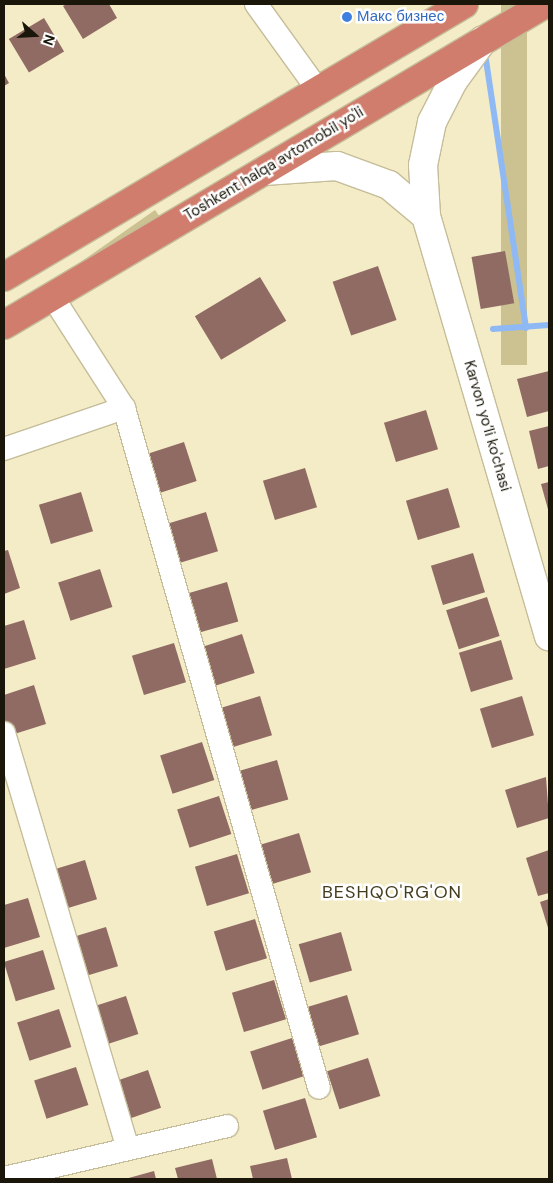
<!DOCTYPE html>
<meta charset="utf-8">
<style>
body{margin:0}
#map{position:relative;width:553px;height:1183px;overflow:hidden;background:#f4ecc7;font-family:"DM Sans",sans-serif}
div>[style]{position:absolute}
.green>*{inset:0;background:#cbc191;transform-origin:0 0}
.stream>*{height:6px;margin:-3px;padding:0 3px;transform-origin:3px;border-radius:3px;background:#8eb9f5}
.building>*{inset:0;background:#906b64;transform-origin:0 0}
.roads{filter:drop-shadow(1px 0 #c5bd99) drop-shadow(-1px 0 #c5bd99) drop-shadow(0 1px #c5bd99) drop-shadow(0 -1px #c5bd99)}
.street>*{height:22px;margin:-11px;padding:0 11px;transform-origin:11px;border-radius:11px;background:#fff}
.secondary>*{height:28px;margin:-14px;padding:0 14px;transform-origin:14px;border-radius:14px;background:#fff}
.highway>*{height:28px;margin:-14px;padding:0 14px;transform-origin:14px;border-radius:14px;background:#d17d6d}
.dots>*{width:14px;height:14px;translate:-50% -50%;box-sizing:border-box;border:2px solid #fff;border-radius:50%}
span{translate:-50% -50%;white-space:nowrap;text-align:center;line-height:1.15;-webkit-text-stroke:5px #fff;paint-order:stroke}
.shop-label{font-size:15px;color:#366cbe}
.left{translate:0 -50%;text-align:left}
.street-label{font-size:15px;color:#1a170a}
.quarter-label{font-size:18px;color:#433d1d;letter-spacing:1px}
.frame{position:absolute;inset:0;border:5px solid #1a170a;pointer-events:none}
.north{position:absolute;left:10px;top:10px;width:50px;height:50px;-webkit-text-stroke:4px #fff;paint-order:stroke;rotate:109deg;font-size:14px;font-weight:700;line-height:20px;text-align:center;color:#1a170a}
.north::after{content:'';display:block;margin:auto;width:18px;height:22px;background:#1a170a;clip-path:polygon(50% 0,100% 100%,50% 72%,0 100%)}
</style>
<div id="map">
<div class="green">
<div style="left:501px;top:4px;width:26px;height:361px"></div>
<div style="left:155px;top:210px;width:12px;height:176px;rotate:55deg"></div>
</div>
<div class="stream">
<div style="left:486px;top:60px;width:271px;rotate:81.5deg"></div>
<div style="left:493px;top:329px;width:56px;rotate:-4.1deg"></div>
</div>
<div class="building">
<div style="clip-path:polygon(67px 4px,109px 4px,117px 18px,83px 39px,63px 6px)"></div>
<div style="left:44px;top:18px;width:39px;height:41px;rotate:59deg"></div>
<div style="clip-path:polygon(4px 74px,9px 83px,4px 86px)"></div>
<div style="left:505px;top:251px;width:53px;height:34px;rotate:80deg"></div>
<div style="left:378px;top:266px;width:57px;height:48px;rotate:71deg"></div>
<div style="left:260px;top:277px;width:51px;height:76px;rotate:59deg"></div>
<div style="clip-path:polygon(549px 371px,549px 411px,527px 417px,517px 379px)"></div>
<div style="left:426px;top:410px;width:41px;height:44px;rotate:73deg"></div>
<div style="clip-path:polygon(549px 426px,549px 466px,538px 469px,529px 431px)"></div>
<div style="left:184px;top:442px;width:41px;height:43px;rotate:72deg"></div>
<div style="left:305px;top:468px;width:41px;height:44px;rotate:73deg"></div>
<div style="clip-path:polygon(549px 482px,549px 513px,541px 484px)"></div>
<div style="left:448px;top:488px;width:41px;height:44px;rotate:73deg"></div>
<div style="left:81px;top:492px;width:41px;height:44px;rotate:73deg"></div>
<div style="left:206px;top:512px;width:41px;height:43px;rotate:73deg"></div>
<div style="clip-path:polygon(8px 550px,20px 588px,4px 594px,4px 551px)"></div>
<div style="left:473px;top:553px;width:41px;height:44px;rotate:73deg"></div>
<div style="left:100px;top:569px;width:40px;height:44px;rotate:72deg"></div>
<div style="left:227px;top:582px;width:41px;height:44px;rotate:74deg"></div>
<div style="left:487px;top:597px;width:41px;height:43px;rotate:72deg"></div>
<div style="clip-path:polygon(24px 620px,36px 659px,4px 669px,4px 626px)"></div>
<div style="left:242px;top:634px;width:41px;height:43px;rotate:72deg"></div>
<div style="left:501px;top:640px;width:41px;height:44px;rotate:73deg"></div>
<div style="left:174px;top:643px;width:41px;height:44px;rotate:73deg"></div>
<div style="clip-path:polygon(34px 685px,46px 724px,5px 737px,4px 695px)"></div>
<div style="left:260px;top:696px;width:41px;height:43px;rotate:73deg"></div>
<div style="left:522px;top:696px;width:41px;height:44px;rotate:73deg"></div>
<div style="left:202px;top:742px;width:40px;height:44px;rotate:72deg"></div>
<div style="left:277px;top:760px;width:41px;height:44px;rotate:74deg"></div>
<div style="clip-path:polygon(546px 777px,549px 818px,517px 828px,505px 790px)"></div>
<div style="left:219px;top:796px;width:40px;height:44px;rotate:72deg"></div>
<div style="left:299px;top:833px;width:41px;height:44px;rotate:73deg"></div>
<div style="clip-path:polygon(549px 850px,549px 893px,538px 896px,526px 858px)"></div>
<div style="left:237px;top:854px;width:41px;height:44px;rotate:73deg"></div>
<div style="left:85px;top:860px;width:41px;height:44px;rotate:73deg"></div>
<div style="clip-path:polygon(28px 898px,40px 937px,4px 948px,4px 905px)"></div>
<div style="clip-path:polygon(549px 899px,549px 931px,540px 902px)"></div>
<div style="left:255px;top:919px;width:41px;height:43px;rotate:73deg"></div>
<div style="left:106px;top:927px;width:41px;height:44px;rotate:73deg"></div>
<div style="left:341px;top:932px;width:40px;height:44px;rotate:74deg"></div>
<div style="left:43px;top:950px;width:41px;height:41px;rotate:73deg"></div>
<div style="left:274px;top:980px;width:41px;height:44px;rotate:73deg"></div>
<div style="left:347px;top:995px;width:41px;height:44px;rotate:73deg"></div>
<div style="left:126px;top:996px;width:40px;height:44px;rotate:72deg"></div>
<div style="left:59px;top:1009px;width:40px;height:44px;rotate:72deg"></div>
<div style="left:292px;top:1038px;width:40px;height:44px;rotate:72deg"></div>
<div style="left:368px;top:1058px;width:40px;height:43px;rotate:72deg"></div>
<div style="left:76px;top:1067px;width:40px;height:44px;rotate:72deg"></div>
<div style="left:148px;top:1070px;width:40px;height:43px;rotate:71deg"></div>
<div style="left:305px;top:1098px;width:41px;height:44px;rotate:73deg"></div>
<div style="clip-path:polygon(287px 1158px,292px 1179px,253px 1179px,250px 1166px)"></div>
<div style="clip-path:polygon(212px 1159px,217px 1179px,178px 1179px,175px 1168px)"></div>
<div style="clip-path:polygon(154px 1171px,156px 1179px,125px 1179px)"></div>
</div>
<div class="roads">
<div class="street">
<div style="left:256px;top:4px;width:106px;rotate:54.2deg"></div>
<div style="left:52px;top:296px;width:133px;rotate:57.3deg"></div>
<div style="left:124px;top:408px;width:707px;rotate:74deg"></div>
<div style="left:4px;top:449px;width:127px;rotate:-18.9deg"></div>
<div style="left:4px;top:733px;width:431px;rotate:73.4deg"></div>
<div style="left:4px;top:1178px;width:229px;rotate:-13.1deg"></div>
</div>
<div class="secondary">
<div style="left:483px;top:40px;width:51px;rotate:126.2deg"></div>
<div style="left:453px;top:81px;width:46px;rotate:117.1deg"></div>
<div style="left:432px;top:122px;width:44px;rotate:101.8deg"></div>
<div style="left:423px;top:165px;width:51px;rotate:86.6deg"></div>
<div style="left:426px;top:216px;width:438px;rotate:73.7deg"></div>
<div style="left:264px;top:171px;width:73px;rotate:-3.9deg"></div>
<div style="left:337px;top:166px;width:55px;rotate:20.1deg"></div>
<div style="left:389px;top:185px;width:48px;rotate:40deg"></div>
</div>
<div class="highway">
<div style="left:4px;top:277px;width:535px;rotate:-30.69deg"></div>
<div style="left:4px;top:325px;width:629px;rotate:-30.68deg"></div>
</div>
</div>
<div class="dots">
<div style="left:347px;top:17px;background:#3f7fe0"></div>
</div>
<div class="shop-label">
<span class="left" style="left:357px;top:17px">Макс бизнес</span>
</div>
<div class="street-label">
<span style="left:274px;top:164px;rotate:-31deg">Toshkent halqa avtomobil yo'li</span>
<span style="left:487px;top:426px;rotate:74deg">Karvon yo‘li ko'chasi</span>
</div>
<div class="quarter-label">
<span style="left:392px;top:892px">BESHQO'RG'ON</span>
</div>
<div class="frame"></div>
<div class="north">N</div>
</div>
